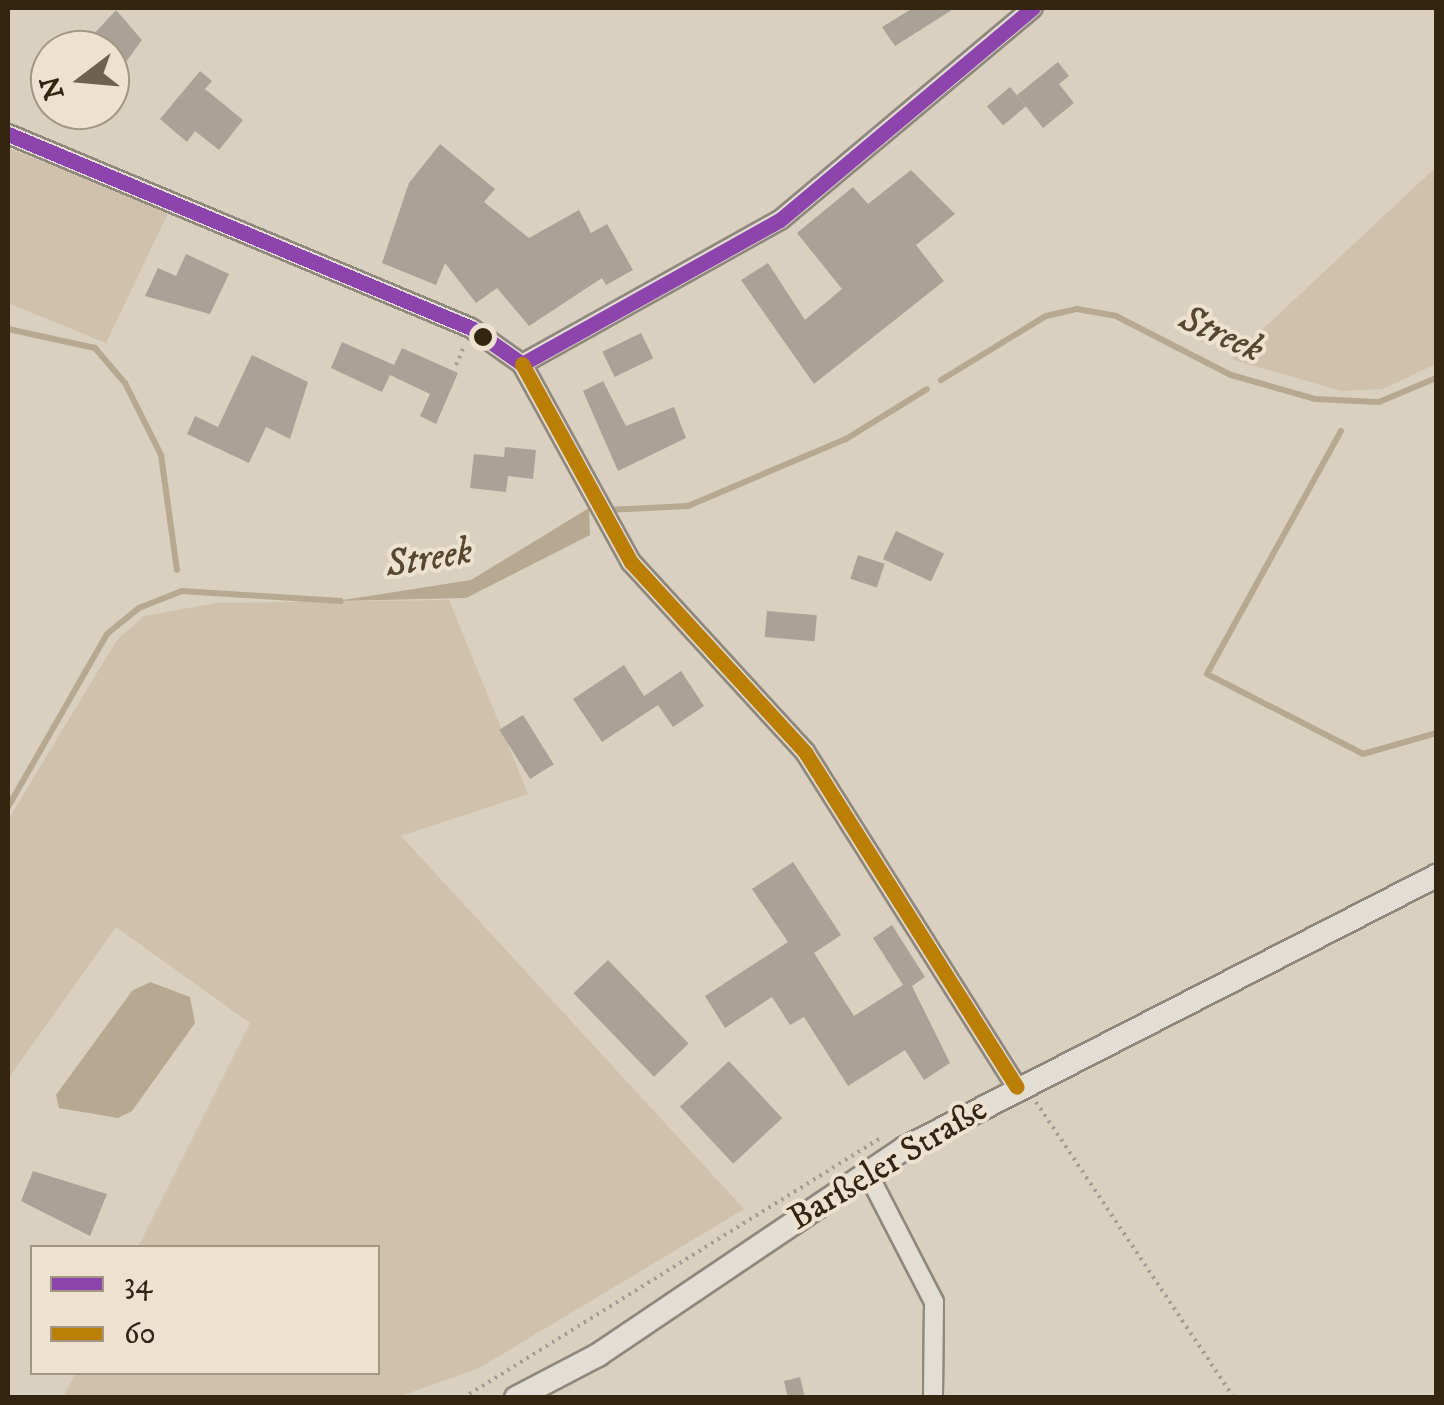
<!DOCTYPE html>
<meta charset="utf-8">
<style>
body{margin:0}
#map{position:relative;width:1444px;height:1405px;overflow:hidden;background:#dad0c0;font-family:"IM FELL DW Pica",serif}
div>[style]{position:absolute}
.green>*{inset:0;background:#cfc1ab}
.water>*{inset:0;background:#b7a892}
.stream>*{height:6px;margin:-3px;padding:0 3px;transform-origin:3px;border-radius:3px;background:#b7a892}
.building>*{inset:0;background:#aaa296;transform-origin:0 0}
.path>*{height:4px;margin-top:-2px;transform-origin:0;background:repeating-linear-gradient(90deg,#a39d95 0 2.5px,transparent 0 7.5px)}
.roads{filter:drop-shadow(2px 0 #90887d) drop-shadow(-2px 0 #90887d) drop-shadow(0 2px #90887d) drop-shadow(0 -2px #90887d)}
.minor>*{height:18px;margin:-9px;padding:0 9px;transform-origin:9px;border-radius:9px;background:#e2ded5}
.secondary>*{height:22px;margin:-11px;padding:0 11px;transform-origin:11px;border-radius:11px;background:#e2ded5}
.bus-1>*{height:15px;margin:-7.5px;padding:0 7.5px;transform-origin:7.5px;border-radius:7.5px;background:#8e44ad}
.bus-2>*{height:15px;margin:-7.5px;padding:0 7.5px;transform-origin:7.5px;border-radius:7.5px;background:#bc7f05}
.dots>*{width:28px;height:28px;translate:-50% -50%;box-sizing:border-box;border:5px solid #ede2d0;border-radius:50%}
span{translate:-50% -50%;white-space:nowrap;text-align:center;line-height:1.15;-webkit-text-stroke:8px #ede2d0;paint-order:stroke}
.street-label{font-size:35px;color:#342510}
.water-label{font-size:38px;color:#574731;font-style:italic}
.frame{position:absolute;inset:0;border:10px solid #342510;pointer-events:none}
.legend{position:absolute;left:30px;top:1245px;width:350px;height:130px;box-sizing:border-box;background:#ede2d0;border:2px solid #a39683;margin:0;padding:12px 18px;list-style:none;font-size:30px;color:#342510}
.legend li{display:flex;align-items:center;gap:20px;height:50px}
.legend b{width:50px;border:2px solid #a39683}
.north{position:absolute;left:30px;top:30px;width:100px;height:100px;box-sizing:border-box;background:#ede2d0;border:2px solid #a39683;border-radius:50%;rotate:254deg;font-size:28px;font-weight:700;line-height:40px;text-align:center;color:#342510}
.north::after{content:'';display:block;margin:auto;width:35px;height:45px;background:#6e614e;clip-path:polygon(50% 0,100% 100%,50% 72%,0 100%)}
</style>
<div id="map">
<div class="green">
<div style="clip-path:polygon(8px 148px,169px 211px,106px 343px,8px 303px)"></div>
<div style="clip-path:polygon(1436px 167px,1436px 364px,1382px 389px,1341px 391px,1231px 359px)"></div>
<div style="clip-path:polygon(449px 600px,528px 794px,401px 836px,744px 1209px,479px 1368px,398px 1397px,63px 1397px,76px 1373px,378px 1372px,378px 1248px,138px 1247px,250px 1023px,116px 927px,8px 1079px,8px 820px,117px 640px,144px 616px,216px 603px)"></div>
</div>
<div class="water">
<div style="clip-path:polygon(589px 508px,590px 535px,466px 598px,337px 601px,471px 580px)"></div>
<div style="clip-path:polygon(150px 982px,190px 997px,195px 1023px,132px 1111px,118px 1118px,59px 1108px,56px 1095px,132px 991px)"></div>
</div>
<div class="stream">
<div style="left:8px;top:329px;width:89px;rotate:12.3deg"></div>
<div style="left:95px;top:348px;width:46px;rotate:49.4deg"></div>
<div style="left:125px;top:383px;width:80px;rotate:63.4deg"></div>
<div style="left:161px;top:455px;width:116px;rotate:82.1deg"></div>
<div style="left:941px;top:380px;width:123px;rotate:-31.4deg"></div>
<div style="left:1046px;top:316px;width:32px;rotate:-13deg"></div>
<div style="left:1077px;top:309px;width:40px;rotate:10deg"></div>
<div style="left:1116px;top:316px;width:129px;rotate:27.2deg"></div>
<div style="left:1231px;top:375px;width:87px;rotate:15.9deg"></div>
<div style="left:1315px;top:399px;width:64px;rotate:2.7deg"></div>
<div style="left:1379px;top:402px;width:62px;rotate:-22.8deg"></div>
<div style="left:1341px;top:431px;width:277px;rotate:118.9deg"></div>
<div style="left:1207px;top:674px;width:175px;rotate:27.1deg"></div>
<div style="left:1363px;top:754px;width:76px;rotate:-16deg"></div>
<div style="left:607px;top:510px;width:81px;rotate:-2.8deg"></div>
<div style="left:688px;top:506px;width:172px;rotate:-23deg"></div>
<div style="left:846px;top:439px;width:95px;rotate:-31.7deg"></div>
<div style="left:8px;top:807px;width:199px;rotate:-60.2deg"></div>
<div style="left:107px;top:634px;width:41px;rotate:-39.1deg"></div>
<div style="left:139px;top:608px;width:46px;rotate:-21.6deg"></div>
<div style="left:182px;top:591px;width:159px;rotate:3.6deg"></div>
</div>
<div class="building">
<div style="clip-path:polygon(913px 8px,955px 8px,895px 46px,882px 27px)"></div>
<div style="clip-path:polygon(116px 10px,142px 40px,110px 84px,110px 50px,79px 50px)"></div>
<div style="clip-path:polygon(1058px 62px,1069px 76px,1059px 84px,1074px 103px,1043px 128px,1017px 95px)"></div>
<div style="clip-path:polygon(200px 71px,212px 81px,205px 89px,243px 120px,219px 150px,195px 131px,187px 142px,160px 119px)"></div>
<div style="left:1010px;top:87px;width:25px;height:30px;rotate:50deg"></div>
<div style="clip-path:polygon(440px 144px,495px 189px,484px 202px,529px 238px,579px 210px,591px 233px,607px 224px,633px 270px,606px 285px,602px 278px,529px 326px,497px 288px,476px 303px,445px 263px,436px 285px,382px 263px,409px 183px)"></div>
<div style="clip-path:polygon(911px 170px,955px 214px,916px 245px,944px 281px,814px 384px,741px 280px,768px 263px,805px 320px,842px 289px,797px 233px,853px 187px,868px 204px)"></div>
<div style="clip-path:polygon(186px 254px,229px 274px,210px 314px,145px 296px,158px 268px,176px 276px)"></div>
<div style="left:641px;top:333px;width:28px;height:43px;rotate:64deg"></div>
<div style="clip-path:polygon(342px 342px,394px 365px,402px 348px,458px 373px,436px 424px,420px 416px,430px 394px,390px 375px,382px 392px,331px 368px)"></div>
<div style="clip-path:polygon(252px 355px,308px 382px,290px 439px,266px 427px,249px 463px,187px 434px,195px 416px,218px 427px)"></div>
<div style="clip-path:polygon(603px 381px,626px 426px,674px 407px,686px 438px,618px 471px,583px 391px)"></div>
<div style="clip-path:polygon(505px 447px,536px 450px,533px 479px,508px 476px,506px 492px,470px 488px,474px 454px,504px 457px)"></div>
<div style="left:896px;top:531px;width:53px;height:31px;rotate:25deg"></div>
<div style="left:858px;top:555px;width:28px;height:25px;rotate:18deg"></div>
<div style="left:767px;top:611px;width:50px;height:26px;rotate:5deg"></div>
<div style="clip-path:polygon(624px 665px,644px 696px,681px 671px,704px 706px,673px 727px,658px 705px,602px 742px,573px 699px)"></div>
<div style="left:523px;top:715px;width:58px;height:28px;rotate:58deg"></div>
<div style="clip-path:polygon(793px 862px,841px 935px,814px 953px,854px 1016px,903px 985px,873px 938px,892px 925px,925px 977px,912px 986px,950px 1063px,924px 1080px,905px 1050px,848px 1086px,804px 1017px,790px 1025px,772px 997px,725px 1028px,705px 996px,788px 942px,752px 889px)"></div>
<div style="left:608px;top:960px;width:116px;height:48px;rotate:46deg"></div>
<div style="left:729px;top:1061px;width:78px;height:67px;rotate:47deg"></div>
<div style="clip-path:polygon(33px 1171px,107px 1194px,90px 1236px,21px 1201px)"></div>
<div style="clip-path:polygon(800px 1377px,805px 1398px,788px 1398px,784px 1381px)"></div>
</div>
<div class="path">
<div style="left:456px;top:365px;width:21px;rotate:-67deg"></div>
<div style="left:1036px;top:1102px;width:356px;rotate:56.2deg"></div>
<div style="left:463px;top:1398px;width:490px;rotate:-31.9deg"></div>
</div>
<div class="roads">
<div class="minor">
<div style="left:8px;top:134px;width:502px;rotate:22.73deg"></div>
<div style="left:471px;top:328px;width:62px;rotate:35.2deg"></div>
<div style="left:522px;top:364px;width:295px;rotate:-29.2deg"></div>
<div style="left:780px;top:220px;width:330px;rotate:-40deg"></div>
<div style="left:522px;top:364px;width:226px;rotate:61.2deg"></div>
<div style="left:631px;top:562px;width:258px;rotate:47.5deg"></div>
<div style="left:805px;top:752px;width:396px;rotate:57.7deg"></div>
<div style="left:866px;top:1170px;width:148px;rotate:62.7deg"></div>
<div style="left:934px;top:1302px;width:96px;rotate:90.6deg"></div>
</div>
<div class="secondary">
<div style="left:516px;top:1398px;width:93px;rotate:-27.7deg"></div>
<div style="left:598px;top:1355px;width:370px;rotate:-34deg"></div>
<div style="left:905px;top:1148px;width:597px;rotate:-27.12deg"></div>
</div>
</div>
<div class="bus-1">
<div style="left:8px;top:134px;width:502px;rotate:22.73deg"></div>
<div style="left:471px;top:328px;width:62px;rotate:35.2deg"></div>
<div style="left:522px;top:364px;width:295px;rotate:-29.2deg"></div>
<div style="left:780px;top:220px;width:330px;rotate:-40deg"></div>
</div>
<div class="bus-2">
<div style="left:522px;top:364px;width:226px;rotate:61.2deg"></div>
<div style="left:631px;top:562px;width:258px;rotate:47.5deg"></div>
<div style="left:805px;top:752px;width:396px;rotate:57.7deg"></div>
</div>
<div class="dots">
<div style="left:483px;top:337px;background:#342510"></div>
</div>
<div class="street-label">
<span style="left:888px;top:1164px;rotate:-31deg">Barßeler Straße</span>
</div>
<div class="water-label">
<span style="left:1221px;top:335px;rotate:24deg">Streek</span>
<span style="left:429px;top:559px;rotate:-10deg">Streek</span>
</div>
<div class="frame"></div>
<ul class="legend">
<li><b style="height:12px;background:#8e44ad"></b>34</li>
<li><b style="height:12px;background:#bc7f05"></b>60</li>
</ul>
<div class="north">N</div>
</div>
